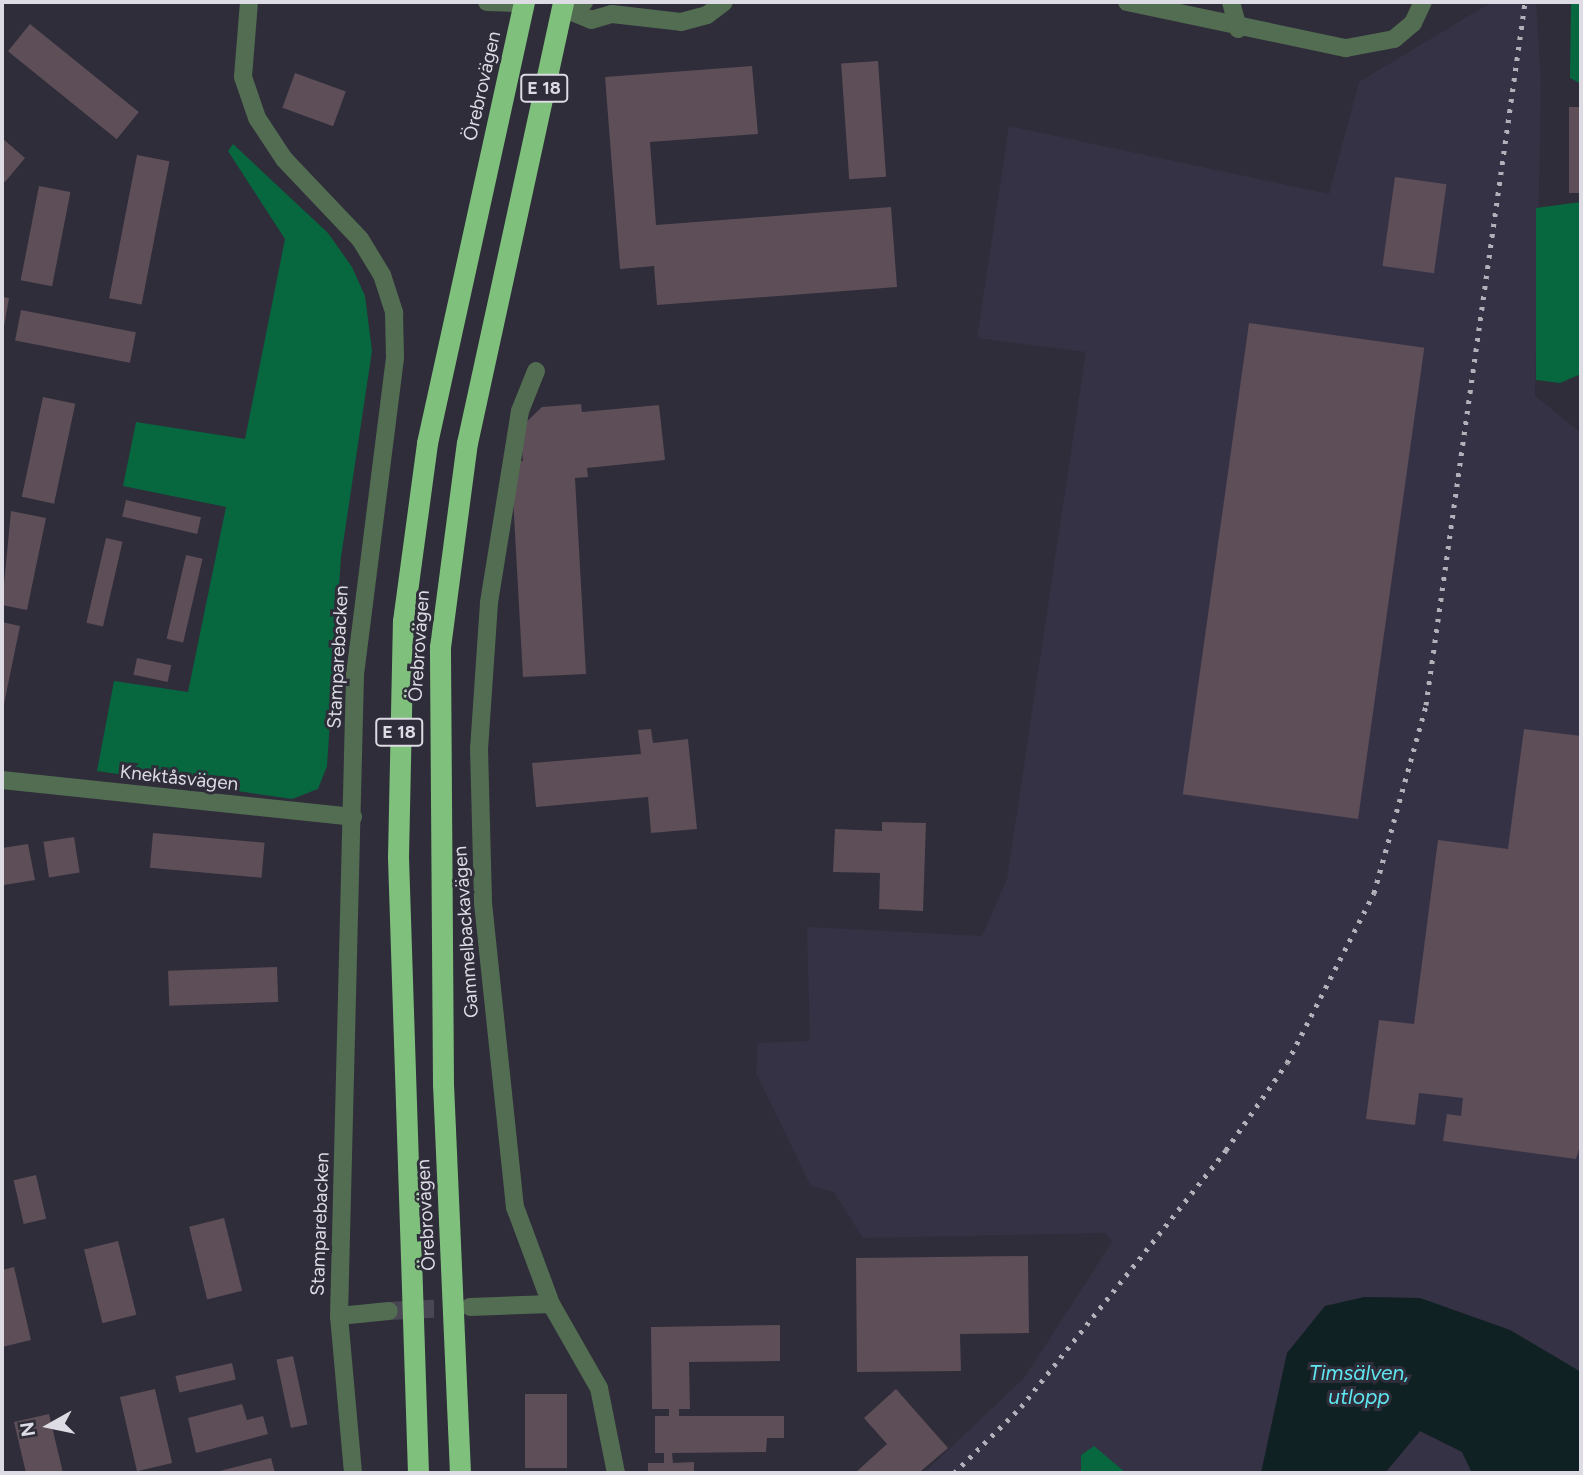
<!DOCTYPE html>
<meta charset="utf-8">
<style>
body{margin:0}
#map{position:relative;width:1583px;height:1475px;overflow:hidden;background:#2f2d3a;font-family:Figtree,sans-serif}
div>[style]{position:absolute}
.built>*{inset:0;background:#363246}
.green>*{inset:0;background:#07673f}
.water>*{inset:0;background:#0f2122}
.building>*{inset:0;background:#5d4e57;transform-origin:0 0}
.street-tunnel>*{height:18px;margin-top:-9px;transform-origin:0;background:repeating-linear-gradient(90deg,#494754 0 18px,transparent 0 27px)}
.street>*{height:18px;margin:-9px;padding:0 9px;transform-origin:9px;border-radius:9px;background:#526d51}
.highway>*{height:21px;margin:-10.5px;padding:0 10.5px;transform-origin:10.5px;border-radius:10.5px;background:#7fc17c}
.rail>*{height:5px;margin-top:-2.5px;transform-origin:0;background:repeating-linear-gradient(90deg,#b2b1ba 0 3.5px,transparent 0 10.5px)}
span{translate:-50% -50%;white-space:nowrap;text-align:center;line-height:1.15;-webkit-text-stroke:6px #2f2d3a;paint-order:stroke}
.shield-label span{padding:2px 5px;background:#2f2d3a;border:2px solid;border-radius:5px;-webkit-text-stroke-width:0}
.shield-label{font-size:18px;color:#dddce4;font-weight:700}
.street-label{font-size:19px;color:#dddce4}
.water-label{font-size:21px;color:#5ee7f0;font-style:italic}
.frame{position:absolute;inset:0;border:4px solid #dddce4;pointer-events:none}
.north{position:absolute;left:14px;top:1391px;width:70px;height:70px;-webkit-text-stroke:5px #2f2d3a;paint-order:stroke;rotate:261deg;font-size:19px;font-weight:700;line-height:28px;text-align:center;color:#dddce4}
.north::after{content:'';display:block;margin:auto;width:24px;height:32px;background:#dddce4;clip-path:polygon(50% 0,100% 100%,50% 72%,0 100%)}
</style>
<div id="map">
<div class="built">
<div style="clip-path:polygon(1492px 2px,1536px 2px,1541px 84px,1535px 396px,1581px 433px,1581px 1372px,1510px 1330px,1420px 1298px,1364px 1297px,1287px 1353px,1261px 1473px,924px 1473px,1025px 1377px,1112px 1242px,1106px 1233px,863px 1238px,834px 1192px,811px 1186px,756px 1073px,758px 1043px,810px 1041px,807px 927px,982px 936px,1007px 879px,1086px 352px,977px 338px,1009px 126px,1329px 194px,1359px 82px)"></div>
<div style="clip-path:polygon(1420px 1431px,1462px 1452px,1472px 1473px,1385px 1473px)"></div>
</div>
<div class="green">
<div style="clip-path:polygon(1571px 2px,1581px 2px,1581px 84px,1570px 78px)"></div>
<div style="clip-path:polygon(233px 144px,328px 233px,352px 267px,365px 296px,372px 351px,341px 557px,327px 766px,318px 789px,292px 799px,97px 771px,114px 681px,188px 692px,226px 507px,123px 486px,136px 422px,245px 439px,285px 239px,228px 151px)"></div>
<div style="clip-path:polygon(1581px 202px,1581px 374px,1560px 383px,1536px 380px,1536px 208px)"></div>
<div style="clip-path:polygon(1094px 1446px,1126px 1473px,1081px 1473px,1081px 1455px)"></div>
</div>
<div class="water">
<div style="clip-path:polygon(1364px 1297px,1420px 1298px,1510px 1330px,1581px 1372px,1581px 1473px,1472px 1473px,1462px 1452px,1420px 1431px,1385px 1473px,1261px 1473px,1287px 1353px,1325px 1306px)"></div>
</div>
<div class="building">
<div style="left:30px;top:24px;width:140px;height:35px;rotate:39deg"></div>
<div style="left:878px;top:61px;width:116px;height:37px;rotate:86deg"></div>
<div style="clip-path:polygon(752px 66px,758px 134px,650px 142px,656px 225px,891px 207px,897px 287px,657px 305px,654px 266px,620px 269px,605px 77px)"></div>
<div style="left:295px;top:73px;width:54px;height:37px;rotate:20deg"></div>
<div style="left:1569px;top:107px;width:12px;height:86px"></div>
<div style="clip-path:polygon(2px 138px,25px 158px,5px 182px,2px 179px)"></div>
<div style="left:137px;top:155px;width:33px;height:146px;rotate:11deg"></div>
<div style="left:1395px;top:177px;width:52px;height:90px;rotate:8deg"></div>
<div style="left:39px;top:186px;width:32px;height:96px;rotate:11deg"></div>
<div style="clip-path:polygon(2px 297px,9px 298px,3px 332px,2px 332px)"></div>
<div style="left:21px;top:310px;width:117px;height:31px;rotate:11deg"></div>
<div style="left:1249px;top:323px;width:177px;height:476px;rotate:8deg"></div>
<div style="left:43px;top:397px;width:33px;height:102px;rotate:12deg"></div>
<div style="clip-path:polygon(581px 404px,582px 412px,659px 405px,665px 460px,587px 468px,588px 477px,575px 478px,586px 674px,523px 677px,511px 462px,523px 461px,520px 428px,542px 407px)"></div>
<div style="left:126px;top:500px;width:77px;height:17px;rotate:13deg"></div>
<div style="clip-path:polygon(11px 511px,46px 518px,27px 610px,2px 605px)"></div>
<div style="left:106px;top:538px;width:17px;height:87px;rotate:13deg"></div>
<div style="left:186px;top:555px;width:17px;height:86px;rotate:13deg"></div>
<div style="clip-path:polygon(2px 622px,20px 626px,3px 709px,2px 709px)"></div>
<div style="left:137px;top:658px;width:35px;height:17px;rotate:12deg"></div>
<div style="clip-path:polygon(651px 729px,653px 743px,688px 739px,697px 829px,651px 833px,648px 797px,536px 807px,532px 763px,641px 754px,638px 730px)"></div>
<div style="clip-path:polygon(1524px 729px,1581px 736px,1581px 1143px,1576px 1159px,1443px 1141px,1447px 1114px,1461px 1116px,1463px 1098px,1419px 1093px,1415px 1125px,1366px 1119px,1379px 1020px,1414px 1024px,1438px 840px,1508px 849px)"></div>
<div style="clip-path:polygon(882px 822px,926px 823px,923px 911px,879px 909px,880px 873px,833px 872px,835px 829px,882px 831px)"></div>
<div style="left:153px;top:833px;width:112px;height:35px;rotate:5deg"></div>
<div style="left:74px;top:837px;width:36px;height:31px;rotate:81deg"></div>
<div style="clip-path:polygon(28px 844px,35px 880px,4px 885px,2px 848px)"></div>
<div style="left:277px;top:967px;width:35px;height:109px;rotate:88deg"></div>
<div style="left:36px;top:1175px;width:45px;height:23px;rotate:77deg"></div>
<div style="left:224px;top:1218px;width:75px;height:36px;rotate:76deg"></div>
<div style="left:118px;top:1241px;width:76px;height:35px;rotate:76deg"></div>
<div style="clip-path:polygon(1028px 1256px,1029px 1333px,960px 1334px,961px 1371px,857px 1372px,856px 1258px)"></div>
<div style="clip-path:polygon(14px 1267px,31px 1340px,2px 1347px,2px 1270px)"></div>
<div style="clip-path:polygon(780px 1325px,780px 1361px,689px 1362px,690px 1409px,679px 1409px,679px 1416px,784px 1416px,784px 1438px,767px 1438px,766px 1452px,672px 1453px,673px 1463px,694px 1462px,694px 1473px,648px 1473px,648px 1463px,664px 1463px,664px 1453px,655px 1453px,655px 1416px,669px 1416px,669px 1409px,652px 1409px,651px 1327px)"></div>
<div style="left:293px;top:1356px;width:70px;height:17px;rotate:78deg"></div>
<div style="left:232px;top:1363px;width:17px;height:58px;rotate:77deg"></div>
<div style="left:155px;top:1389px;width:76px;height:36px;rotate:77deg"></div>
<div style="clip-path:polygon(896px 1389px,948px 1448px,921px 1471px,855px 1473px,887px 1444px,864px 1418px)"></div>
<div style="left:525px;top:1394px;width:42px;height:74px"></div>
<div style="clip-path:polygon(242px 1404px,247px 1420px,263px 1416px,268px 1434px,196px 1453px,188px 1418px)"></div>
<div style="clip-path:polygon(49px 1414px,63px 1473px,26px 1473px,14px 1422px)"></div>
<div style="clip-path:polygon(271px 1458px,275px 1473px,216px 1473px,216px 1472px)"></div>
</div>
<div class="street-tunnel">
<div style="left:389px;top:1311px;width:77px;rotate:-3deg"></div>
</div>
<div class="street">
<div style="left:249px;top:2px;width:75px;rotate:94.6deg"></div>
<div style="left:243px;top:77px;width:43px;rotate:71.1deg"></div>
<div style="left:257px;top:118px;width:49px;rotate:56.6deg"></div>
<div style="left:284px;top:159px;width:110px;rotate:46.5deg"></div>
<div style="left:360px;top:239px;width:42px;rotate:58.6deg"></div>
<div style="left:382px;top:275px;width:40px;rotate:72deg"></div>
<div style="left:394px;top:313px;width:45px;rotate:88.7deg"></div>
<div style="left:395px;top:358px;width:320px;rotate:97.2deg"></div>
<div style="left:355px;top:675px;width:641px;rotate:91.43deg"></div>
<div style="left:339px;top:1316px;width:158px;rotate:84.9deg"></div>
<div style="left:487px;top:2px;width:37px;rotate:2deg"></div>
<div style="left:1127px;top:2px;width:224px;rotate:11.9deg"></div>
<div style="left:1346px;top:48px;width:49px;rotate:-10.6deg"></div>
<div style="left:1394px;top:39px;width:25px;rotate:-40deg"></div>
<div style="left:1413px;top:23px;width:23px;rotate:-65deg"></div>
<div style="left:1231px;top:2px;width:28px;rotate:75deg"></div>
<div style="left:562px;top:8px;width:31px;rotate:22deg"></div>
<div style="left:591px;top:20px;width:22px;rotate:-16deg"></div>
<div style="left:612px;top:14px;width:69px;rotate:6.6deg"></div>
<div style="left:681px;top:22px;width:27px;rotate:-15deg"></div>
<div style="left:707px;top:15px;width:21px;rotate:-37deg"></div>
<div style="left:562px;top:8px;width:23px;rotate:-15deg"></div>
<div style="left:536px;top:371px;width:43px;rotate:111.8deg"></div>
<div style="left:520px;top:411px;width:194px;rotate:99.2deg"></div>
<div style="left:489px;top:603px;width:145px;rotate:93.9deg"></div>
<div style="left:479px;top:748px;width:155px;rotate:88.5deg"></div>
<div style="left:483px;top:903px;width:306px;rotate:84deg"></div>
<div style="left:515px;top:1207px;width:103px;rotate:69.6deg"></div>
<div style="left:551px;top:1304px;width:97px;rotate:60.3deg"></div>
<div style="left:599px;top:1388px;width:87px;rotate:78.7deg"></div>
<div style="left:2px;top:780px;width:353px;rotate:6deg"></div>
<div style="left:470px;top:1307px;width:81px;rotate:-2.1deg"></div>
<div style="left:339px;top:1316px;width:50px;rotate:-5.7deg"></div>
</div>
<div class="highway">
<div style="left:418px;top:1473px;width:616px;rotate:-91.86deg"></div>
<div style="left:398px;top:857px;width:236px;rotate:-88.8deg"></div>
<div style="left:403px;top:621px;width:180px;rotate:-82.3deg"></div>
<div style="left:427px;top:443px;width:452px;rotate:-77.6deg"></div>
<div style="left:460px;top:1473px;width:388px;rotate:-92.5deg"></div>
<div style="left:443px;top:1085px;width:438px;rotate:-90.4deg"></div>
<div style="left:440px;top:647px;width:206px;rotate:-82.5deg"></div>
<div style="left:467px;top:443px;width:451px;rotate:-77.7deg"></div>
</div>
<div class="rail">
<div style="left:954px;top:1473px;width:94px;rotate:-44.6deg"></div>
<div style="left:1021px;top:1407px;width:329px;rotate:-51.4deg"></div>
<div style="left:1226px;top:1150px;width:106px;rotate:-55deg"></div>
<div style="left:1287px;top:1063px;width:191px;rotate:-62.9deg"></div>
<div style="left:1374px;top:893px;width:195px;rotate:-74.5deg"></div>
<div style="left:1426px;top:705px;width:710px;rotate:-81.98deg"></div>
</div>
<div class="shield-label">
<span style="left:544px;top:88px">E 18</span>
<span style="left:399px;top:732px">E 18</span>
</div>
<div class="street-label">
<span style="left:482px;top:86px;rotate:-77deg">Örebrovägen</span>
<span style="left:419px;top:646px;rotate:-86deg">Örebrovägen</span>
<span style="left:338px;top:657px;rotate:-87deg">Stamparebacken</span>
<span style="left:179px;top:778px;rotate:6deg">Knektåsvägen</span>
<span style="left:466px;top:932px;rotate:-94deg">Gammelbackavägen</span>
<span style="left:426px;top:1215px;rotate:-93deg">Örebrovägen</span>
<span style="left:320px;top:1224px;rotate:-88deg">Stamparebacken</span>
</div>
<div class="water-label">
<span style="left:1359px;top:1385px">Timsälven,<br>utlopp</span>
</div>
<div class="frame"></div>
<div class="north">N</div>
</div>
